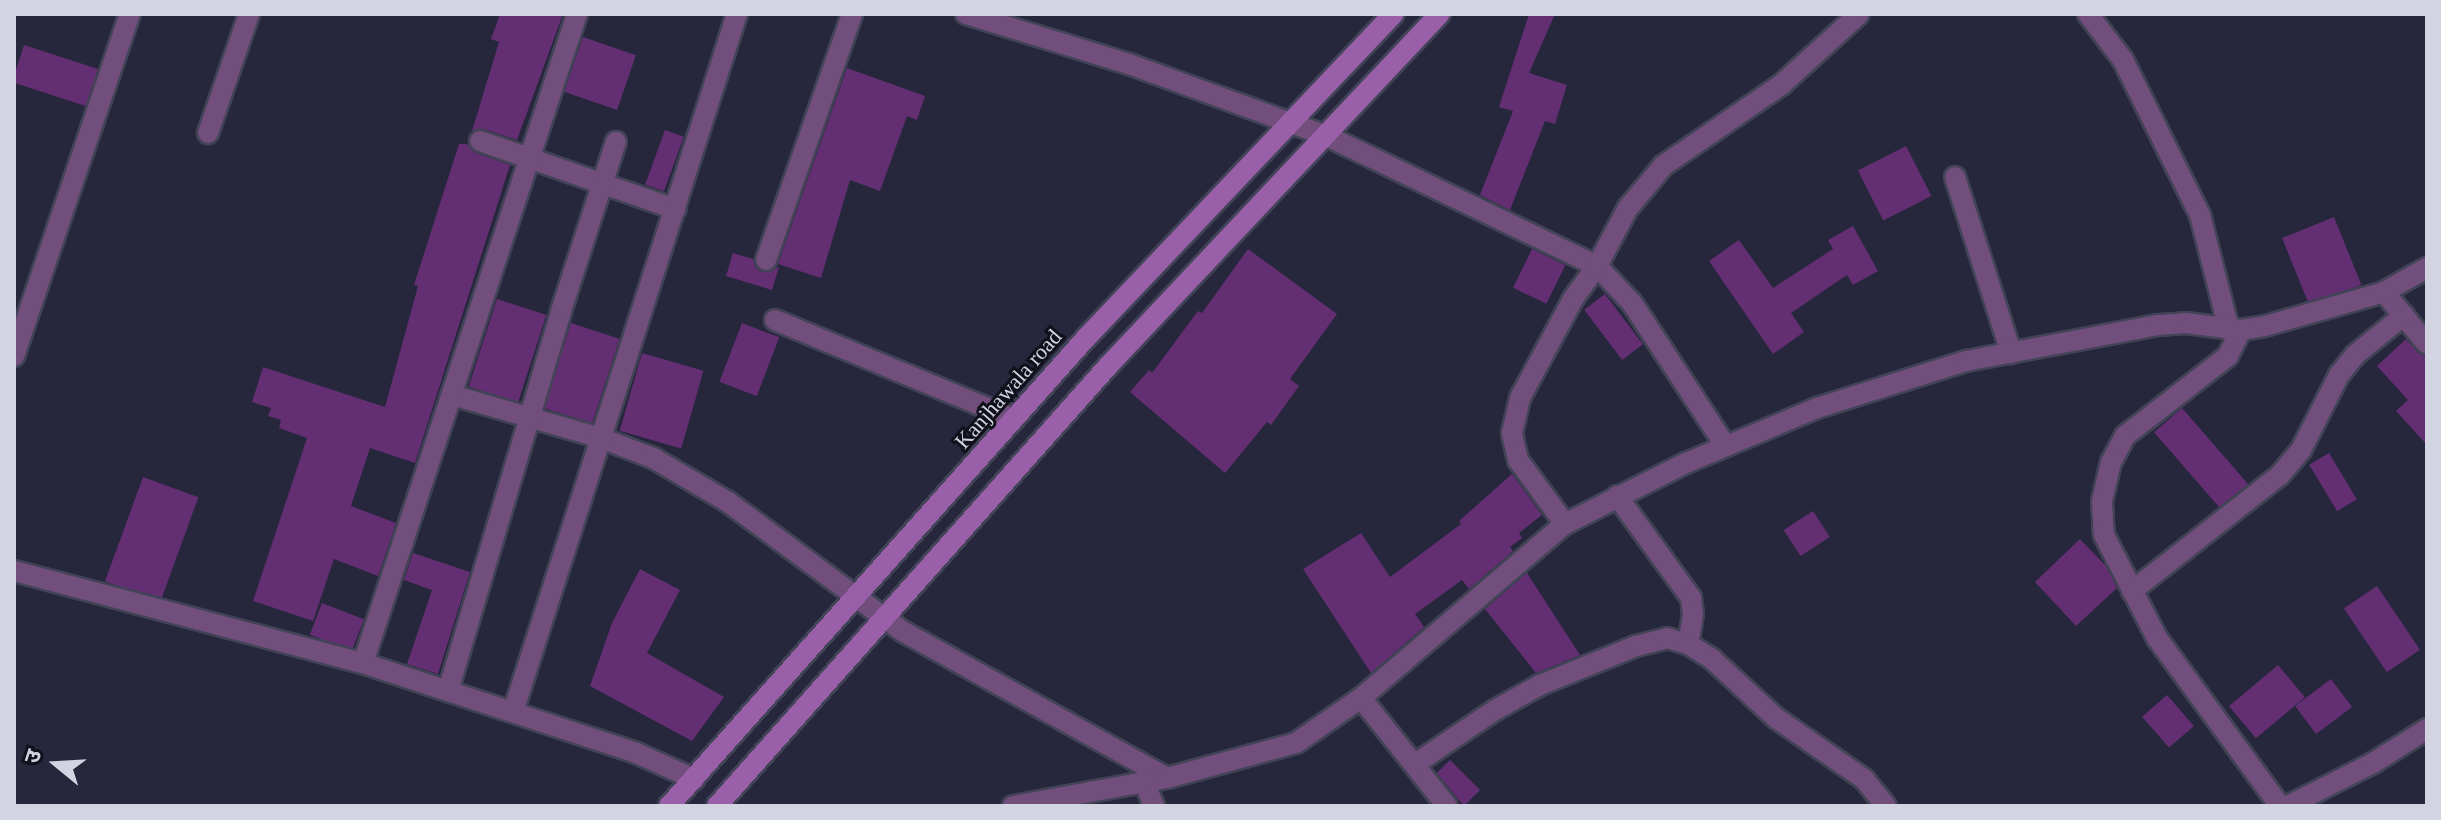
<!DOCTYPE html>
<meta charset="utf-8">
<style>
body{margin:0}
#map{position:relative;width:2441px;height:820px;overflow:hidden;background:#26273c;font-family:"Times New Roman","Noto Sans Devanagari",serif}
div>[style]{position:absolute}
.building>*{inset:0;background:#632e72;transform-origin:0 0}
.roads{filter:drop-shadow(2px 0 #424357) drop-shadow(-2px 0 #424357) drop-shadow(0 2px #424357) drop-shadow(0 -2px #424357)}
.minor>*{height:20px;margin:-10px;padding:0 10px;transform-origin:10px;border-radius:10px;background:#714e7b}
.tertiary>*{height:20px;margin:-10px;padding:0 10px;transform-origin:10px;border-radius:10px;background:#714e7b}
.secondary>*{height:20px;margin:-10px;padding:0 10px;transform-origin:10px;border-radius:10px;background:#9960a9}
span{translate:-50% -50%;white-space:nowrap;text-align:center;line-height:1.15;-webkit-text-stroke:6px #10111a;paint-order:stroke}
.street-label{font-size:22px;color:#d3d4e2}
.frame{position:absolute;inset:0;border:16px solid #d3d4e2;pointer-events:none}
.north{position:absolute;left:16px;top:724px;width:80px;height:80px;-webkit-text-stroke:6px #10111a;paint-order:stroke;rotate:288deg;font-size:22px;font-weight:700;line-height:32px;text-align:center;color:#d3d4e2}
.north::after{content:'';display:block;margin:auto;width:28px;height:36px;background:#d3d4e2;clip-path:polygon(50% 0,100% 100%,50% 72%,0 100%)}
</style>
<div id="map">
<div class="building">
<div style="clip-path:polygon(500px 14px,563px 14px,517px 140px,484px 129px,472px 131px,499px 42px,491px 39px)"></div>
<div style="clip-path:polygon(1529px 14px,1555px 14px,1529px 73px,1567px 85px,1555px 124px,1545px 121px,1510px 210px,1480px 195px,1513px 111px,1499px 107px)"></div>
<div style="left:583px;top:37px;width:56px;height:58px;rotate:19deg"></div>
<div style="left:24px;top:45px;width:78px;height:39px;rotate:18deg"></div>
<div style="clip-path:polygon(847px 68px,925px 96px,917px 120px,907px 116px,880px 191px,850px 180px,821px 278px,778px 264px)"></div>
<div style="left:665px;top:130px;width:20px;height:58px;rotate:20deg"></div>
<div style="clip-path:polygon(459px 144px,467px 144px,476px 153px,510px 165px,415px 463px,370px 448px,351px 506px,396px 523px,378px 576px,334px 559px,313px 621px,253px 601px,307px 438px,279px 428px,281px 420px,268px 416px,271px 408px,252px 402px,263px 367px,385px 407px,418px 286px,414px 285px)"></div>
<div style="left:1906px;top:146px;width:56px;height:54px;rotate:63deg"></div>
<div style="left:2334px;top:217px;width:73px;height:56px;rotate:68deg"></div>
<div style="clip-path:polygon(1853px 226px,1878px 271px,1853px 285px,1847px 275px,1791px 313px,1804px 332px,1773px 354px,1709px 261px,1739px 240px,1773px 288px,1833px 249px,1828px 240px)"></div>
<div style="clip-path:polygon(1248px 249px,1337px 314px,1290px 379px,1299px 386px,1271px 425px,1267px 422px,1225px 473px,1130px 392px,1149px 370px,1152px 373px,1198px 311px,1202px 313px)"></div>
<div style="left:1532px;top:249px;width:37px;height:43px;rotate:26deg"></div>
<div style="clip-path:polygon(733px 253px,753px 259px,756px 268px,762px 272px,779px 267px,772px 290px,726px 276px)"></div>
<div style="left:1605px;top:294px;width:63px;height:26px;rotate:53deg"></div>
<div style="left:497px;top:299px;width:52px;height:92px;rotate:18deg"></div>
<div style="left:571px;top:323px;width:51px;height:89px;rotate:18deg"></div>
<div style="left:742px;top:323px;width:40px;height:63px;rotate:21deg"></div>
<div style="clip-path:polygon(2406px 339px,2418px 353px,2427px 357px,2427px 445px,2396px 411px,2408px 400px,2377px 366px)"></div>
<div style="left:642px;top:353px;width:64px;height:81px;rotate:16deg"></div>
<div style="left:2182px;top:408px;width:101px;height:37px;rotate:49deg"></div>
<div style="left:2329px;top:453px;width:54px;height:23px;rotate:59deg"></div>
<div style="clip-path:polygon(1512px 474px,1542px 515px,1519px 533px,1522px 538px,1510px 547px,1513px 551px,1469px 589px,1462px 580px,1415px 614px,1424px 627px,1371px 673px,1303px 569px,1361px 533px,1390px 577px,1461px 524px,1459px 521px)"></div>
<div style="left:143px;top:477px;width:59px;height:111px;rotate:20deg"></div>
<div style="left:1813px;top:511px;width:31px;height:35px;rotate:57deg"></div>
<div style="clip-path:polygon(2080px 539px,2106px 566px,2117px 588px,2076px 626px,2035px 582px)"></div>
<div style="clip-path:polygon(413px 553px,470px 572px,438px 674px,407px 664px,432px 590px,404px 580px)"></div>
<div style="clip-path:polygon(640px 569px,680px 590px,647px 653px,724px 697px,692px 741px,590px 686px,612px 623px)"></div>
<div style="clip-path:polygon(1527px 573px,1580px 655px,1536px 673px,1485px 609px)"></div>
<div style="left:2377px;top:586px;width:77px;height:40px;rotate:56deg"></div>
<div style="left:322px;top:603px;width:45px;height:34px;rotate:21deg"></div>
<div style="left:2278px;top:665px;width:42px;height:64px;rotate:50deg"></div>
<div style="left:2331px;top:679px;width:35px;height:45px;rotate:53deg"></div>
<div style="left:2167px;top:695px;width:41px;height:33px;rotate:49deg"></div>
<div style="clip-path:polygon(1450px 760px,1480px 790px,1464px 806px,1437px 773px)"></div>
</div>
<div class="roads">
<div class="minor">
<div style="left:966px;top:14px;width:170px;rotate:17.1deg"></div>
<div style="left:1129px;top:64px;width:211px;rotate:20deg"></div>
<div style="left:1327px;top:136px;width:300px;rotate:25.7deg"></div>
<div style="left:1597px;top:266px;width:51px;rotate:46.6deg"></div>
<div style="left:1632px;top:303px;width:170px;rotate:56.8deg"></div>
<div style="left:2088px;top:14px;width:58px;rotate:52.7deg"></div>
<div style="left:2123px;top:60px;width:173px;rotate:63.6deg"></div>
<div style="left:2200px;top:215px;width:119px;rotate:75.8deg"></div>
<div style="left:208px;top:133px;width:126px;rotate:-71deg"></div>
<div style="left:480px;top:141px;width:207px;rotate:19.2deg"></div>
<div style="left:1955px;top:177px;width:185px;rotate:72.3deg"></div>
<div style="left:766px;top:260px;width:261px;rotate:-70.7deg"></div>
<div style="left:2384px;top:292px;width:67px;rotate:50.4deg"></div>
<div style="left:775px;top:320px;width:259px;rotate:22.5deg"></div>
<div style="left:2241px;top:330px;width:29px;rotate:117deg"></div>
<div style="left:2228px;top:356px;width:130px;rotate:142.2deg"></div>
<div style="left:2125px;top:436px;width:30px;rotate:118deg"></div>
<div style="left:2111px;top:462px;width:40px;rotate:103deg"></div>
<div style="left:2102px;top:501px;width:34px;rotate:87deg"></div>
<div style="left:2104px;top:535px;width:116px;rotate:62.8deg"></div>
<div style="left:2157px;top:638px;width:208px;rotate:53.8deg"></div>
<div style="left:14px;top:356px;width:361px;rotate:-71.3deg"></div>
<div style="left:452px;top:395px;width:155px;rotate:16.1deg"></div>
<div style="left:601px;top:438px;width:56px;rotate:21deg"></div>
<div style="left:653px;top:458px;width:87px;rotate:30.4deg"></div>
<div style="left:728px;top:502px;width:219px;rotate:36.5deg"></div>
<div style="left:904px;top:632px;width:301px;rotate:29deg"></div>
<div style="left:1617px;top:496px;width:126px;rotate:54deg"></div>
<div style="left:1691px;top:598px;width:16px;rotate:83deg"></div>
<div style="left:1693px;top:614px;width:30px;rotate:99deg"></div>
<div style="left:1565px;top:524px;width:79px;rotate:-126.3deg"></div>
<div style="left:1518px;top:460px;width:28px;rotate:-103deg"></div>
<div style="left:1512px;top:433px;width:36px;rotate:-77deg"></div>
<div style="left:1520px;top:398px;width:112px;rotate:-61.8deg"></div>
<div style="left:1573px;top:299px;width:41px;rotate:-54deg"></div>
<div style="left:1597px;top:266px;width:66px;rotate:-61.9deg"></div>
<div style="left:1628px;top:208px;width:56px;rotate:-50.1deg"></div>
<div style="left:1664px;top:165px;width:142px;rotate:-34.4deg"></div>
<div style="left:1781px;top:85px;width:105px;rotate:-42.3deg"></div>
<div style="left:2132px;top:591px;width:188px;rotate:-38.1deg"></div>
<div style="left:2280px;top:475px;width:33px;rotate:-50deg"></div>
<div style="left:2301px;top:450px;width:84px;rotate:-63.1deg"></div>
<div style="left:2339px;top:375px;width:26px;rotate:-51deg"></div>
<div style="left:2355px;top:355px;width:63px;rotate:-39.2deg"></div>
<div style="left:363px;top:663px;width:683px;rotate:-71.75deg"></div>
<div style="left:448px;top:691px;width:396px;rotate:-73.4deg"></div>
<div style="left:561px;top:311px;width:178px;rotate:-72deg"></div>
<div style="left:1361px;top:698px;width:138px;rotate:51.5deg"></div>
<div style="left:513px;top:712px;width:733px;rotate:-72.21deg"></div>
<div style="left:1415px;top:764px;width:97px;rotate:-34deg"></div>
<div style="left:1495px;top:710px;width:51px;rotate:-29.1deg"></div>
<div style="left:1540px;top:685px;width:104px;rotate:-22.1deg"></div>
<div style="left:1636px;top:646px;width:32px;rotate:-14deg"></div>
<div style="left:1667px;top:638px;width:22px;rotate:16deg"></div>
<div style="left:1688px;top:644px;width:28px;rotate:32deg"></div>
<div style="left:1712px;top:659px;width:87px;rotate:42.7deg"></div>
<div style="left:1776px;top:718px;width:107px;rotate:34.7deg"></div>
<div style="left:1864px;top:779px;width:35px;rotate:51deg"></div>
<div style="left:1144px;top:782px;width:26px;rotate:67deg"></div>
<div style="left:1013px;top:806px;width:157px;rotate:-10.3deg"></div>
<div style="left:1167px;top:778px;width:134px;rotate:-15.2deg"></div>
<div style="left:1296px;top:743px;width:79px;rotate:-34.7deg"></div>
<div style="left:1361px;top:698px;width:268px;rotate:-40.5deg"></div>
<div style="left:1565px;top:524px;width:136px;rotate:-26.8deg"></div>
<div style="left:1686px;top:463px;width:142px;rotate:-22.8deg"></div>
<div style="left:1817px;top:408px;width:156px;rotate:-17.5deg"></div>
<div style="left:1966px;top:361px;width:196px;rotate:-10.6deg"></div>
<div style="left:2159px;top:325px;width:27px;rotate:-4deg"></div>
<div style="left:2186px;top:323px;width:55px;rotate:7.3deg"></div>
<div style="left:2241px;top:330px;width:24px;rotate:-9deg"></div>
<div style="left:2265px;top:326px;width:124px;rotate:-15.9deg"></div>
<div style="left:2384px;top:292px;width:49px;rotate:-29.2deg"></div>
<div style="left:2288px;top:806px;width:95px;rotate:-26.8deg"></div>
<div style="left:2373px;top:763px;width:64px;rotate:-32.2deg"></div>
</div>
<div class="tertiary">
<div style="left:14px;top:571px;width:361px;rotate:14.8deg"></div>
<div style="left:363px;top:663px;width:287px;rotate:18.2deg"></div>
<div style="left:636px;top:753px;width:64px;rotate:24.1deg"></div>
</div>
<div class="secondary">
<div style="left:669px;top:806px;width:627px;rotate:-48.3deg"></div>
<div style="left:1086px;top:338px;width:447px;rotate:-46.5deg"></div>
<div style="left:717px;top:806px;width:589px;rotate:-48.37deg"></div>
<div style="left:1108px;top:366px;width:484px;rotate:-46.7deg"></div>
</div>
</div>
<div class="street-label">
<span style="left:1008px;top:389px;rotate:-49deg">Kanjhawala road</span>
</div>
<div class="frame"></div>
<div class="north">उ</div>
</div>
